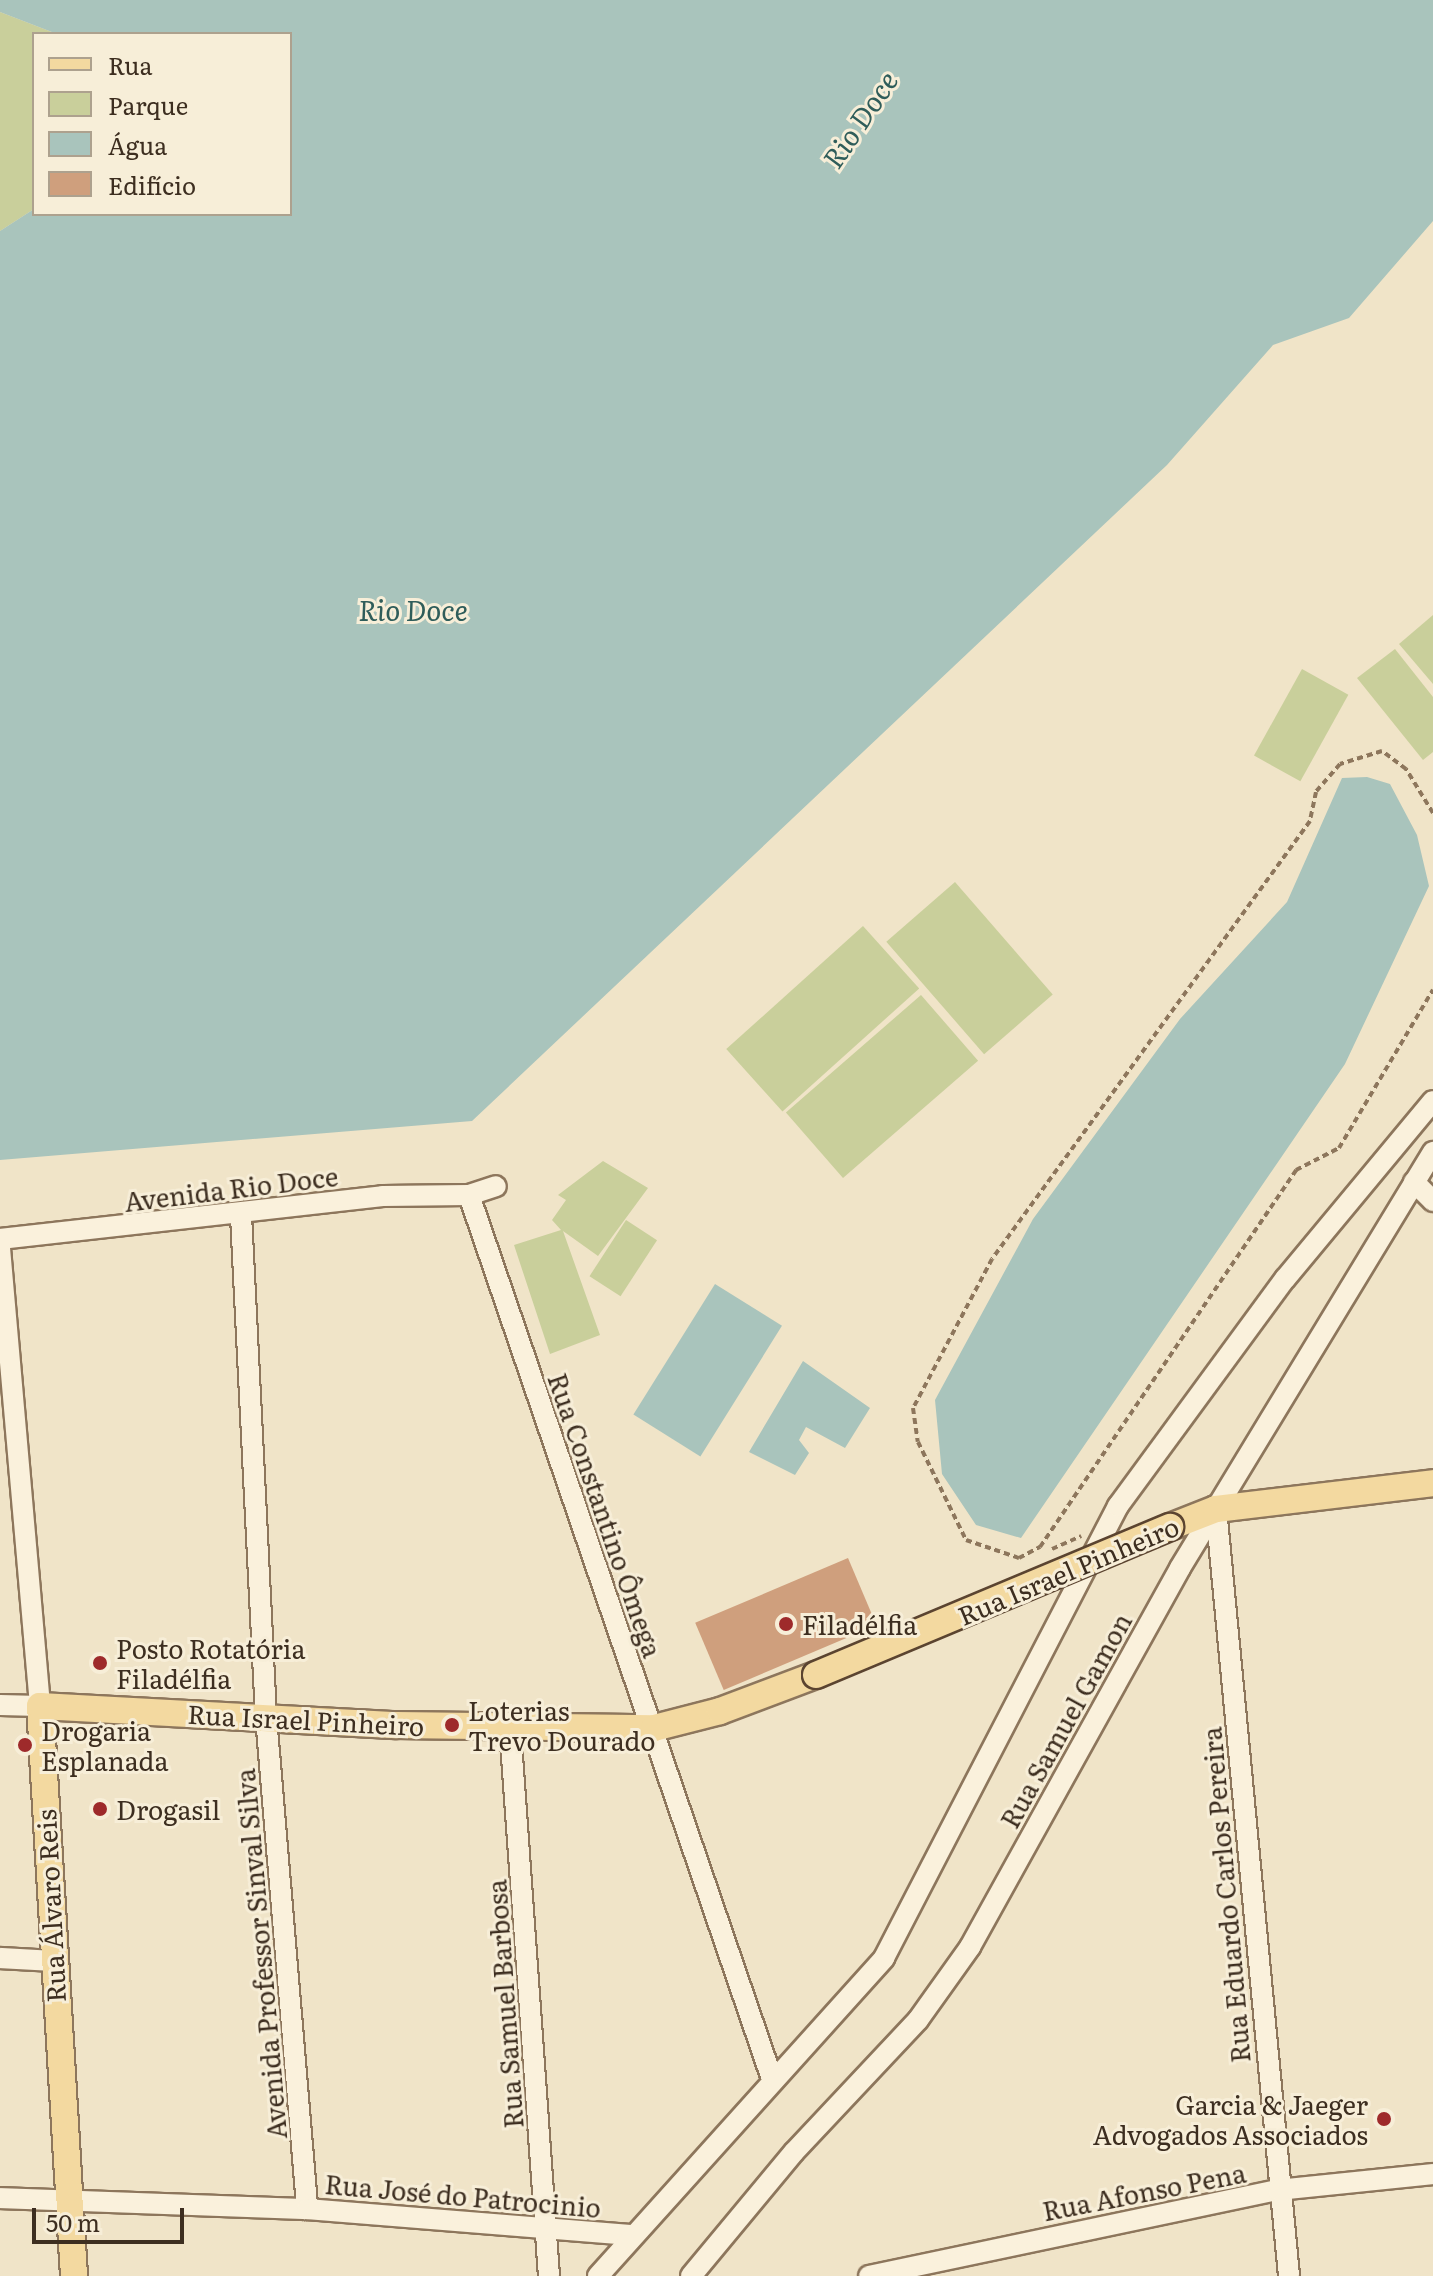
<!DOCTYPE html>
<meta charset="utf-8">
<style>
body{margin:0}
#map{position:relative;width:1433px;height:2276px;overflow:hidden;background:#f0e4c8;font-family:Literata,serif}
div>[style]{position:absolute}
.green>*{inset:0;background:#c9cf9b;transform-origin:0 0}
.water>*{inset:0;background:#a9c4bc;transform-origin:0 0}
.building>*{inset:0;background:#cf9f7d;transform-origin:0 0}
.path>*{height:4px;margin-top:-2px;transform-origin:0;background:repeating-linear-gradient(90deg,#8d765c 0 6px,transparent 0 10px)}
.roads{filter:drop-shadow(2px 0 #8d765c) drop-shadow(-2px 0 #8d765c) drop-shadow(0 2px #8d765c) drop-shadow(0 -2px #8d765c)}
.minor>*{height:20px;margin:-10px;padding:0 10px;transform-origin:10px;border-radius:10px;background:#faf1dc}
.major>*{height:26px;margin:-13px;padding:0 13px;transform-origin:13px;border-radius:13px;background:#f3d9a0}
.bridges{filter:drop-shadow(2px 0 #5b4430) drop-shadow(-2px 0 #5b4430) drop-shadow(0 2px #5b4430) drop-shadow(0 -2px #5b4430)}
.major-bridge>*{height:26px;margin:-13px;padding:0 13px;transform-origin:13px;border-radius:13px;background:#f3d9a0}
.dots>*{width:22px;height:22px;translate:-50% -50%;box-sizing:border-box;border:4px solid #f7eed8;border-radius:50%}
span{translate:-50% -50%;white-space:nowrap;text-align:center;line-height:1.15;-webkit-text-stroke:6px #f7eed8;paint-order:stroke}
.street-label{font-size:26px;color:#3d2e20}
.poi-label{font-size:26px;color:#3d2e20}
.left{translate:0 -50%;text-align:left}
.right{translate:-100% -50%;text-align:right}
.water-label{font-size:28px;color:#2f5d5a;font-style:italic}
.legend{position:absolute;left:32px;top:32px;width:260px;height:184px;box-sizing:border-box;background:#f7eed8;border:2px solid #ada18e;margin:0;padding:10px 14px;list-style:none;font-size:24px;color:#3d2e20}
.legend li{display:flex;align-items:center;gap:16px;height:40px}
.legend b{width:40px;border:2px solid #ada18e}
.scale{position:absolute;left:32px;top:2208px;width:152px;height:36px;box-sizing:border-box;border:4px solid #3d2e20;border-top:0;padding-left:10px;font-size:24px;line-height:28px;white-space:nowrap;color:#3d2e20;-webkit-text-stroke:6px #f7eed8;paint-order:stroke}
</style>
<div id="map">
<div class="green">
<div style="clip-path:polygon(0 12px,57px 34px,34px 34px,34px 209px,0 231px)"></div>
<div style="clip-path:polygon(1433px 615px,1433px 684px,1399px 644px)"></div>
<div style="clip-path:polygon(1395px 649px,1433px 697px,1433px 752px,1423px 760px,1357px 678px)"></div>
<div style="left:1302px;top:669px;width:53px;height:99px;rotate:29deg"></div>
<div style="left:955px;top:882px;width:149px;height:91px;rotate:49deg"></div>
<div style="left:863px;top:926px;width:84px;height:184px;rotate:48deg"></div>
<div style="left:921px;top:995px;width:87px;height:179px;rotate:49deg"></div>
<div style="clip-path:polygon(603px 1161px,648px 1188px,598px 1256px,563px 1231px,600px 1335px,550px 1354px,514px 1245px,561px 1230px,552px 1220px,566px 1200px,558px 1195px)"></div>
<div style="left:626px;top:1220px;width:37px;height:67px;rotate:33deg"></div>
</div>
<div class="water">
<div style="clip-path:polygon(0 0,1433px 0,1433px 221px,1349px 318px,1273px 345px,1167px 465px,472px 1121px,0 1160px,0 231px,34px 209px,290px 214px,290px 34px,57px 34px,0 12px)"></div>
<div style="clip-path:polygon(1367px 777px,1390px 784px,1417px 835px,1429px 886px,1345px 1064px,1021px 1538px,976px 1525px,942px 1474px,935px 1400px,1033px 1219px,1180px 1019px,1287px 902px,1342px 778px)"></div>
<div style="left:715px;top:1284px;width:79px;height:154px;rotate:32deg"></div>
<div style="clip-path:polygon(803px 1361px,870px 1408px,845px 1448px,806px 1427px,799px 1440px,809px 1453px,795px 1475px,749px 1452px)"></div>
</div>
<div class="building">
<div style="left:848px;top:1558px;width:73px;height:166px;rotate:67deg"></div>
</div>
<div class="path">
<div style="left:1433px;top:813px;width:52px;rotate:-121.5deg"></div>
<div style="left:1406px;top:769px;width:30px;rotate:-143deg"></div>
<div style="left:1382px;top:751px;width:44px;rotate:162.8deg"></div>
<div style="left:1340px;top:764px;width:37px;rotate:131deg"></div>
<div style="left:1316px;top:792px;width:30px;rotate:102deg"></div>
<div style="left:1310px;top:821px;width:541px;rotate:125.98deg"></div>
<div style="left:992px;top:1259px;width:169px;rotate:117.9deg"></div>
<div style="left:913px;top:1408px;width:34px;rotate:82deg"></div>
<div style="left:918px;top:1442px;width:109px;rotate:63.9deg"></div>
<div style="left:966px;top:1540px;width:56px;rotate:18.8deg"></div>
<div style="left:1019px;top:1558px;width:24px;rotate:-28deg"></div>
<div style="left:1040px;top:1547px;width:456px;rotate:-55.8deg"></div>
<div style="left:1296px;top:1170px;width:48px;rotate:-27.1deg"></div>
<div style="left:1339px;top:1148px;width:184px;rotate:-59.3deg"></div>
<div style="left:1052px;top:1549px;width:32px;rotate:-24deg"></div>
</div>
<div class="roads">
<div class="minor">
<div style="left:1414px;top:1182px;width:27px;rotate:45deg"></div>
<div style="left:469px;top:1195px;width:934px;rotate:71.08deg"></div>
<div style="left:241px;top:1215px;width:503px;rotate:87.15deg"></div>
<div style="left:266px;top:1717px;width:494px;rotate:85.2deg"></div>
<div style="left:0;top:1239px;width:385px;rotate:-6.4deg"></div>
<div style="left:383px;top:1196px;width:86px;rotate:-0.7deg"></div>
<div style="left:469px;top:1195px;width:28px;rotate:-18deg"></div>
<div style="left:0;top:1248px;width:460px;rotate:85deg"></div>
<div style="left:40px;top:1706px;width:40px;rotate:-178.6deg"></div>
<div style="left:1216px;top:1509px;width:770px;rotate:84.56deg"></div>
<div style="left:510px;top:1728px;width:549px;rotate:85.93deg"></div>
<div style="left:0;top:1958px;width:53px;rotate:3.2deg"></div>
<div style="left:0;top:2198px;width:307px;rotate:2.1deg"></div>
<div style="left:307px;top:2209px;width:327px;rotate:4.6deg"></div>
<div style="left:598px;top:2276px;width:428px;rotate:-48deg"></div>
<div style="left:884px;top:1958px;width:509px;rotate:-62.63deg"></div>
<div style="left:1118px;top:1506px;width:282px;rotate:-53.7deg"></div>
<div style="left:1285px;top:1279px;width:231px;rotate:-50.3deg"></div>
<div style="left:691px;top:2276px;width:161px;rotate:-50.3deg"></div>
<div style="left:794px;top:2152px;width:181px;rotate:-46.8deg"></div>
<div style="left:918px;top:2020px;width:90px;rotate:-54.5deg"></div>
<div style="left:970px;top:1947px;width:433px;rotate:-61deg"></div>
<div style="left:1180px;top:1568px;width:487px;rotate:-58.7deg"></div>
<div style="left:869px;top:2276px;width:418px;rotate:-11.9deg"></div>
<div style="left:1278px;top:2190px;width:156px;rotate:-5.9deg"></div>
</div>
<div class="major">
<div style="left:1170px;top:1527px;width:49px;rotate:-21.4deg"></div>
<div style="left:1216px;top:1509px;width:219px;rotate:-6.8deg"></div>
<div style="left:74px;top:2276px;width:571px;rotate:-93.41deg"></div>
<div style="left:40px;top:1706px;width:357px;rotate:3.1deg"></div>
<div style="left:396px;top:1725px;width:258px;rotate:0.7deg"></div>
<div style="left:654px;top:1728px;width:68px;rotate:-14.4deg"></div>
<div style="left:720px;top:1711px;width:103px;rotate:-20.6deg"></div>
</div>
</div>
<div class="bridges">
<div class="major-bridge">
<div style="left:816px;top:1675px;width:384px;rotate:-22.7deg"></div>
</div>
</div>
<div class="dots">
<div style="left:786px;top:1624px;background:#9e2a2b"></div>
<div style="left:100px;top:1663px;background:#9e2a2b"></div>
<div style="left:452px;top:1725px;background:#9e2a2b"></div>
<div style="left:25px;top:1745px;background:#9e2a2b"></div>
<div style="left:100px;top:1809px;background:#9e2a2b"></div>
<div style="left:1384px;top:2119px;background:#9e2a2b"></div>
</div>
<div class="street-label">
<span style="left:231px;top:1188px;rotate:-7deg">Avenida Rio Doce</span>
<span style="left:606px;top:1515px;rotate:71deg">Rua Constantino Ômega</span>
<span style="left:1068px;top:1570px;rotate:-23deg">Rua Israel Pinheiro</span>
<span style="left:306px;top:1719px;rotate:3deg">Rua Israel Pinheiro</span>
<span style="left:1065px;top:1720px;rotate:-61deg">Rua Samuel Gamon</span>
<span style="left:1225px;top:1895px;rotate:-95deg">Rua Eduardo Carlos Pereira</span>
<span style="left:50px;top:1906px;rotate:-93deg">Rua Álvaro Reis</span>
<span style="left:260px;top:1954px;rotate:-95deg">Avenida Professor Sinval Silva</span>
<span style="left:504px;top:2004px;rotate:-94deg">Rua Samuel Barbosa</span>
<span style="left:1144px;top:2191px;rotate:-11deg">Rua Afonso Pena</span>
<span style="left:463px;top:2195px;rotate:5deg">Rua José do Patrocinio</span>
</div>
<div class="poi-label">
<span class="left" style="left:802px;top:1624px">Filadélfia</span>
<span class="left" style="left:116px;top:1663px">Posto Rotatória<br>Filadélfia</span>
<span class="left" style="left:468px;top:1725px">Loterias<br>Trevo Dourado</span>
<span class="left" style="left:41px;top:1745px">Drogaria<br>Esplanada</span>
<span class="left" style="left:116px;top:1809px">Drogasil</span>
<span class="right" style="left:1368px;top:2119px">Garcia &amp; Jaeger<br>Advogados Associados</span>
</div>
<div class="water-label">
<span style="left:859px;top:119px;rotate:-56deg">Rio Doce</span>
<span style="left:413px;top:609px">Rio Doce</span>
</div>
<ul class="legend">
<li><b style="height:10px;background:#f3d9a0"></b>Rua</li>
<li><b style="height:22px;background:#c9cf9b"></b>Parque</li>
<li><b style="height:22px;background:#a9c4bc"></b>Água</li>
<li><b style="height:22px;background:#cf9f7d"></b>Edifício</li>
</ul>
<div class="scale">50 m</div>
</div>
